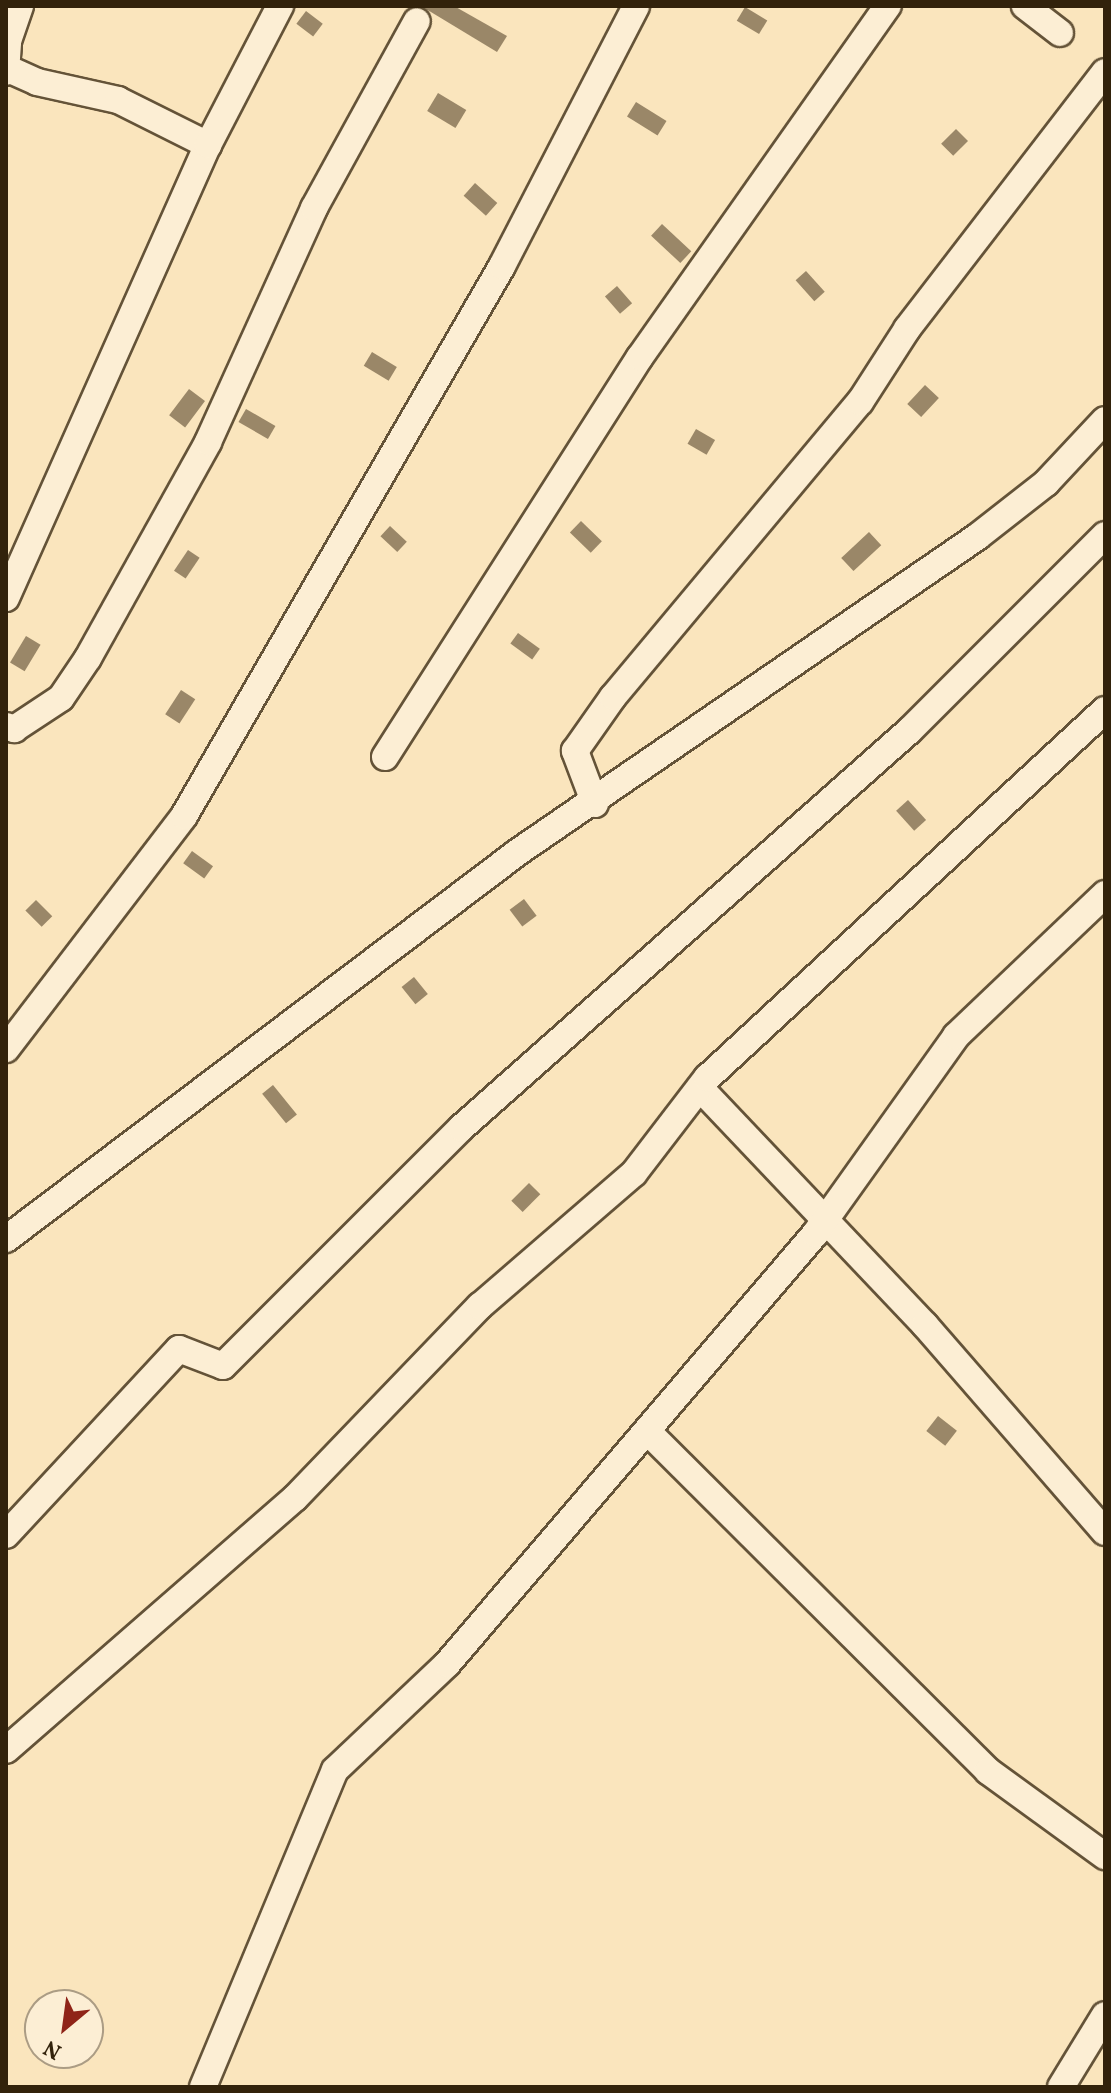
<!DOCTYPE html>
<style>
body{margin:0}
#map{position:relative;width:1111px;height:2093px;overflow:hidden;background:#fae5bd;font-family:Vollkorn,serif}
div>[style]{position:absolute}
.building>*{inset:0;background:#9a8768;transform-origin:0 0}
.roads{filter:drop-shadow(2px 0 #645338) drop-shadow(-2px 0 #645338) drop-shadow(0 2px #645338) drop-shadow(0 -2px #645338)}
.minor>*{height:26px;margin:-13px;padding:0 13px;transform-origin:13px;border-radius:13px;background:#fceed4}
span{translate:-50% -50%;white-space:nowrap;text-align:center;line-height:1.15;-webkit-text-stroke:7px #fceed4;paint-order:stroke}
.frame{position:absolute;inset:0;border:8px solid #32220b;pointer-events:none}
.north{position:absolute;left:24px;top:1989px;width:80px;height:80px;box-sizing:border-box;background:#fceed4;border:2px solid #ab9c84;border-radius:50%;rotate:209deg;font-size:22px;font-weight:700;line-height:32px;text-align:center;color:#32220b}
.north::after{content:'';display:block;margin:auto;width:28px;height:36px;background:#8f2418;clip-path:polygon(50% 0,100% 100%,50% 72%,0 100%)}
</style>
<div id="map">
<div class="building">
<div style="clip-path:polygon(421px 6px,454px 6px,507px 36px,497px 52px)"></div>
<div style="left:745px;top:7px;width:26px;height:16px;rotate:31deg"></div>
<div style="left:306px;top:11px;width:21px;height:16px;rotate:37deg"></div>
<div style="left:438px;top:93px;width:33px;height:21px;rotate:31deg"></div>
<div style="left:636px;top:102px;width:36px;height:17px;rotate:32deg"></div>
<div style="left:956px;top:129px;width:17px;height:21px;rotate:45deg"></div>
<div style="left:475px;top:183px;width:30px;height:17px;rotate:42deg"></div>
<div style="left:662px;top:224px;width:40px;height:16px;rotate:43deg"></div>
<div style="left:806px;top:271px;width:28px;height:14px;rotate:48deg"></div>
<div style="left:617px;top:286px;width:23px;height:16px;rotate:49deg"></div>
<div style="left:372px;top:352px;width:29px;height:16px;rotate:31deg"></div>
<div style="left:925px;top:385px;width:19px;height:26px;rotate:43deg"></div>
<div style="left:189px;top:389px;width:20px;height:33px;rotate:37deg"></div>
<div style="left:246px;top:409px;width:34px;height:15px;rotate:30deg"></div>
<div style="left:696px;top:429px;width:22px;height:17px;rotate:30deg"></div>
<div style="left:581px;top:521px;width:29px;height:16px;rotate:44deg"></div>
<div style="left:390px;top:526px;width:23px;height:14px;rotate:43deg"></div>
<div style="left:869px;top:532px;width:18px;height:38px;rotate:47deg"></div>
<div style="left:188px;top:550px;width:14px;height:25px;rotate:34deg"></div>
<div style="left:518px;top:633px;width:27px;height:13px;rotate:36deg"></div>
<div style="left:26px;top:636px;width:17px;height:31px;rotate:31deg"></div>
<div style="left:181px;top:690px;width:17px;height:29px;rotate:33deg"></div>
<div style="left:908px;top:800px;width:27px;height:16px;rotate:48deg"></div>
<div style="left:192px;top:851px;width:26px;height:15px;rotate:36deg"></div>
<div style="left:524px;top:899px;width:21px;height:18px;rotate:53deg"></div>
<div style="left:36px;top:900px;width:23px;height:15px;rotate:45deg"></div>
<div style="left:414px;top:977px;width:22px;height:16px;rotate:51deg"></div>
<div style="left:273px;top:1085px;width:38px;height:14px;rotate:51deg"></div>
<div style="left:529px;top:1183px;width:16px;height:25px;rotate:45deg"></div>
<div style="left:938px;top:1416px;width:24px;height:19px;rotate:38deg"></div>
</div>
<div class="roads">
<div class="minor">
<div style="left:1025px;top:6px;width:44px;rotate:37.6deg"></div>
<div style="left:6px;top:68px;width:34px;rotate:24deg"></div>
<div style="left:37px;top:82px;width:83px;rotate:12.5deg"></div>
<div style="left:118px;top:100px;width:101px;rotate:26.6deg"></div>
<div style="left:6px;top:72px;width:31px;rotate:-86deg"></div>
<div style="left:8px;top:41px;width:37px;rotate:-71deg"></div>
<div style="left:6px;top:598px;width:496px;rotate:-66deg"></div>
<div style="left:208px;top:145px;width:157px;rotate:-62.6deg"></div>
<div style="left:6px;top:726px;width:9px;rotate:21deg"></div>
<div style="left:14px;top:729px;width:56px;rotate:-33.4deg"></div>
<div style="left:61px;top:698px;width:48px;rotate:-56deg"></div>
<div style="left:88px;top:658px;width:247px;rotate:-60.9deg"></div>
<div style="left:208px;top:442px;width:257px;rotate:-65.6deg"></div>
<div style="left:314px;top:208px;width:213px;rotate:-61.2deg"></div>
<div style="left:385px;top:757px;width:474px;rotate:-57.5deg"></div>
<div style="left:640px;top:357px;width:430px;rotate:-54.8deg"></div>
<div style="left:595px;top:804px;width:57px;rotate:-110.7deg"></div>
<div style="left:575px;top:751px;width:66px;rotate:-54.9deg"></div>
<div style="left:613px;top:697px;width:385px;rotate:-50.1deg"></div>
<div style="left:860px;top:402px;width:87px;rotate:-57.2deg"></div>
<div style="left:907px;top:329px;width:324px;rotate:-52.4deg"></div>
<div style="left:6px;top:1049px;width:293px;rotate:-52.6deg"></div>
<div style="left:184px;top:816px;width:635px;rotate:-59.96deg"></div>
<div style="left:502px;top:266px;width:292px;rotate:-62.7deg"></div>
<div style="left:700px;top:1088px;width:327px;rotate:46.5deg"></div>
<div style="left:925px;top:1325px;width:274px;rotate:49deg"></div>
<div style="left:6px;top:1239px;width:642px;rotate:-37.08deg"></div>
<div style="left:518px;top:852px;width:557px;rotate:-34.46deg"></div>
<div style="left:977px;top:537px;width:88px;rotate:-38deg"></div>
<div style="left:1046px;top:483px;width:86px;rotate:-46.9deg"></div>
<div style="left:647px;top:1431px;width:482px;rotate:44.9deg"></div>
<div style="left:988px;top:1771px;width:145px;rotate:36deg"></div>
<div style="left:6px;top:1535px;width:254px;rotate:-47.1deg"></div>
<div style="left:179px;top:1349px;width:47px;rotate:21.1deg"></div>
<div style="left:223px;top:1366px;width:337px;rotate:-45deg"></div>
<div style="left:461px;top:1128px;width:599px;rotate:-41.55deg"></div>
<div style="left:909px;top:731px;width:277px;rotate:-45deg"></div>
<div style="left:6px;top:1750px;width:383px;rotate:-41.1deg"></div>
<div style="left:295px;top:1498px;width:267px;rotate:-46.1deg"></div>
<div style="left:480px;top:1306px;width:203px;rotate:-40.8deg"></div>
<div style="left:634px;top:1173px;width:120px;rotate:-52.5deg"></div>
<div style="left:707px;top:1078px;width:542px;rotate:-42.76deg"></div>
<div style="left:203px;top:2087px;width:343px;rotate:-67.4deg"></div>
<div style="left:335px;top:1770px;width:154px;rotate:-43.4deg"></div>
<div style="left:447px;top:1664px;width:566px;rotate:-49.44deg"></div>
<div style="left:815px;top:1234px;width:243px;rotate:-54.5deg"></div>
<div style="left:956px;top:1036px;width:206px;rotate:-43.6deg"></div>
<div style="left:1061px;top:2087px;width:84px;rotate:-58.6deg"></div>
</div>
</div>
<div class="frame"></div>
<div class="north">N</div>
</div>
